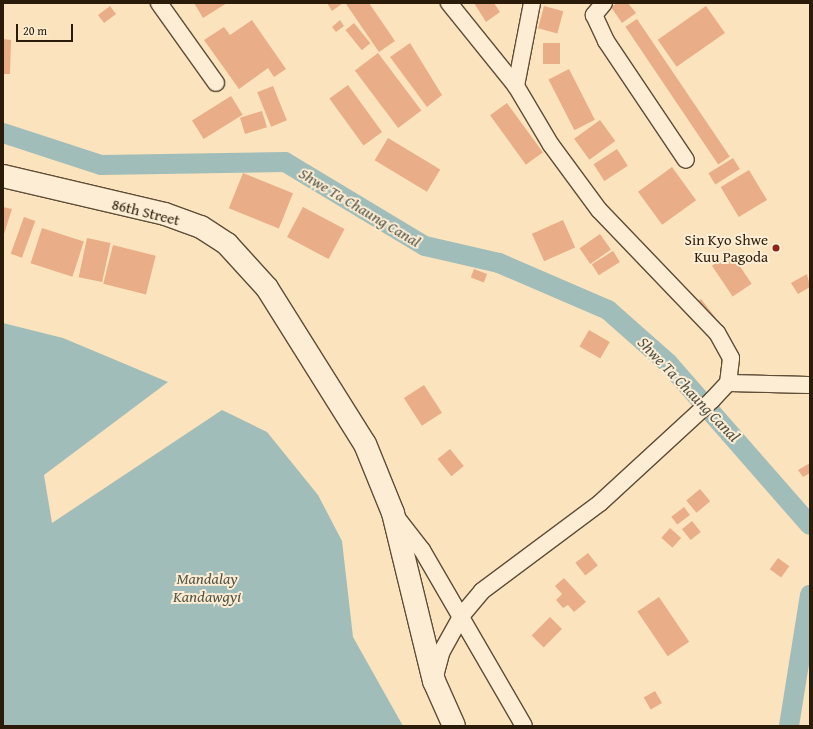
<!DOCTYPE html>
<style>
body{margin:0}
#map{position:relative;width:813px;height:729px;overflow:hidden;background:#fbe3bd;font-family:"Gentium Book Plus",serif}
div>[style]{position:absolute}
.water>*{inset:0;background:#a1bdb9}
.canal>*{height:20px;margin:-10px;padding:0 10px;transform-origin:10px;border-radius:10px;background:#a1bdb9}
.building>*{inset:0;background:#e9ae87;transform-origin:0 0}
.roads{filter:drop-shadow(1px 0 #5f4d36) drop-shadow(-1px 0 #5f4d36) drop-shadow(0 1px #5f4d36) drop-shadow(0 -1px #5f4d36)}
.street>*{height:16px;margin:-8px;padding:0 8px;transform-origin:8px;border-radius:8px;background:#fcedd4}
.secondary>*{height:22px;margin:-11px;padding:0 11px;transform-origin:11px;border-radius:11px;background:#fcedd4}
.dots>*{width:11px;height:11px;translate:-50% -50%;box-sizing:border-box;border:2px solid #fcedd4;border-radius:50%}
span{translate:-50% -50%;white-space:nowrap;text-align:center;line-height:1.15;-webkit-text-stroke:4px #fcedd4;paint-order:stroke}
.street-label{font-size:15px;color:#2b1b09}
.poi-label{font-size:15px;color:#2b1b09}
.right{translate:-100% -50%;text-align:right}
.water-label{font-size:16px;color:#545447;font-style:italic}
.frame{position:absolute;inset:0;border:4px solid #2b1b09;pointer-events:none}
.scale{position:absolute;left:16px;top:24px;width:57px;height:18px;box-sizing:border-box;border:2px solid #2b1b09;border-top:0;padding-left:5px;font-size:12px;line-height:14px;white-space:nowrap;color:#2b1b09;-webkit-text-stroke:3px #fcedd4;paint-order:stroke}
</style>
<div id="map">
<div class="water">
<div style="clip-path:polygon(3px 323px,63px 338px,168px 382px,44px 475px,52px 523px,222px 410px,267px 432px,318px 495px,342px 541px,353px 637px,403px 726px,3px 726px)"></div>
</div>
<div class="canal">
<div style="left:3px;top:133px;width:103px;rotate:18.1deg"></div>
<div style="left:101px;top:165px;width:184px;rotate:-0.9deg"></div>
<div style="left:285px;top:162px;width:163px;rotate:31deg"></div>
<div style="left:425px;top:246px;width:76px;rotate:12.9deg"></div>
<div style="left:499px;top:263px;width:119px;rotate:23.3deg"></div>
<div style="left:608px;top:310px;width:80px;rotate:41.5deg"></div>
<div style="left:668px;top:363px;width:215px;rotate:48.8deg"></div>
<div style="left:789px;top:726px;width:133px;rotate:-80.9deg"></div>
</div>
<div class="building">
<div style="clip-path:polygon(194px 3px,227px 3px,203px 18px)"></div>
<div style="clip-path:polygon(327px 3px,343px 3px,332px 11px)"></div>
<div style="clip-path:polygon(369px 3px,395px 41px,379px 52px,346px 4px)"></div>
<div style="clip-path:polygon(474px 3px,494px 3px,500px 12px,486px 22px)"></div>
<div style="clip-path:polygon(617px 3px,628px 3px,636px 13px,622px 23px,611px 7px)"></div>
<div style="left:110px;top:6px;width:10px;height:15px;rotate:53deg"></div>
<div style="left:544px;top:6px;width:20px;height:23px;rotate:15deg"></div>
<div style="left:706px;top:6px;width:33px;height:59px;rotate:55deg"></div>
<div style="left:637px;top:19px;width:166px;height:14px;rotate:56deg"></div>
<div style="clip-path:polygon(252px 20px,286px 69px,274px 77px,268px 68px,239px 89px,204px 40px,224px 27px,230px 35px)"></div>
<div style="clip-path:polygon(340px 20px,344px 26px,336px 32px,332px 27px)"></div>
<div style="left:354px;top:23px;width:26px;height:11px;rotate:51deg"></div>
<div style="clip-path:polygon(3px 39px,11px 40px,10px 74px,3px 74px)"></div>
<div style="clip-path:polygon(410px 43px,442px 95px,427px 107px,390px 57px)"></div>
<div style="left:543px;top:43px;width:17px;height:21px"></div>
<div style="left:378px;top:53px;width:72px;height:29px;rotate:53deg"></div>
<div style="left:569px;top:69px;width:57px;height:23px;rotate:63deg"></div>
<div style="left:348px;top:85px;width:58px;height:23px;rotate:54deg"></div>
<div style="left:273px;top:86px;width:37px;height:17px;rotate:68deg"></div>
<div style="left:231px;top:96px;width:22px;height:46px;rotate:58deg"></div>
<div style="left:507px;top:103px;width:61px;height:21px;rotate:54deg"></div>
<div style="left:262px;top:111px;width:17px;height:23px;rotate:73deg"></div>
<div style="left:600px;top:120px;width:26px;height:32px;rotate:54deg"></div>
<div style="left:388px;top:138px;width:61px;height:26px;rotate:31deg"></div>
<div style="left:617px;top:149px;width:20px;height:28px;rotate:57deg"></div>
<div style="left:733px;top:158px;width:13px;height:29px;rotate:58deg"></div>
<div style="left:672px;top:167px;width:41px;height:42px;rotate:54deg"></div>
<div style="left:749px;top:170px;width:35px;height:33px;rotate:59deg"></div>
<div style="left:243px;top:173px;width:54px;height:38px;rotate:22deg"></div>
<div style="clip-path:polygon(3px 207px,12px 209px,3px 237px)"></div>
<div style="left:303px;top:207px;width:47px;height:34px;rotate:28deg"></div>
<div style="left:24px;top:217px;width:12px;height:39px;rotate:20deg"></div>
<div style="left:563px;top:220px;width:30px;height:34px;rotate:66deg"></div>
<div style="left:42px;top:228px;width:44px;height:37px;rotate:18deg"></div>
<div style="left:600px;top:234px;width:19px;height:25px;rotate:55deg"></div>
<div style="left:87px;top:238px;width:24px;height:40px;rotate:12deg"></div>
<div style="left:113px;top:245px;width:44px;height:40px;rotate:14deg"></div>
<div style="left:613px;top:251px;width:13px;height:25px;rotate:58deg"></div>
<div style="left:731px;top:253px;width:37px;height:23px;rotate:56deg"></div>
<div style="left:474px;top:269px;width:14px;height:9px;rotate:21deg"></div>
<div style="clip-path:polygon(807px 274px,810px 287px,798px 294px,791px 283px)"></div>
<div style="left:701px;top:299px;width:24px;height:9px;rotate:52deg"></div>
<div style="left:589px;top:330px;width:24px;height:19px;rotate:30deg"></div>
<div style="left:424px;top:385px;width:33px;height:24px;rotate:57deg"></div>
<div style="left:450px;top:449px;width:22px;height:16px;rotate:51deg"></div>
<div style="clip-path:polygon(810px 463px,810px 473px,803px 477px,798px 470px)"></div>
<div style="left:700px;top:489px;width:16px;height:18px;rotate:50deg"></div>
<div style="left:684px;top:507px;width:10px;height:16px;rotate:53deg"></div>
<div style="left:692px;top:521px;width:14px;height:13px;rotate:51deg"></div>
<div style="left:670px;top:528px;width:15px;height:13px;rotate:42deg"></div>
<div style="left:588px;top:553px;width:16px;height:16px;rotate:52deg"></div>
<div style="left:778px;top:558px;width:14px;height:14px;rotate:36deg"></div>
<div style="clip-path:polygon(564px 578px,586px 602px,574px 612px,568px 605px,563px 608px,556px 600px,562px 594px,555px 586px)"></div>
<div style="left:659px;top:597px;width:54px;height:26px;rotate:56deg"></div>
<div style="left:550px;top:617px;width:17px;height:26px;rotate:45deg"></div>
<div style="left:655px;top:691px;width:14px;height:13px;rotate:60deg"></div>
</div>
<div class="roads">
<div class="street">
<div style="left:159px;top:3px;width:98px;rotate:54.5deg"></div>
<div style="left:604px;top:3px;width:16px;rotate:130deg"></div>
<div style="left:594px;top:15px;width:29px;rotate:65deg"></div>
<div style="left:606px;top:41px;width:143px;rotate:56.1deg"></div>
<div style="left:516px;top:86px;width:85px;rotate:-79.1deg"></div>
<div style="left:728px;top:383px;width:82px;rotate:1.4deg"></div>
<div style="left:397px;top:518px;width:41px;rotate:52deg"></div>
<div style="left:422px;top:550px;width:203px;rotate:59.9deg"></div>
<div style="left:434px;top:680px;width:30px;rotate:-75deg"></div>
<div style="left:442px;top:651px;width:41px;rotate:-60.9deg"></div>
<div style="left:462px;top:615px;width:31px;rotate:-50deg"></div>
<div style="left:482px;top:591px;width:147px;rotate:-36.7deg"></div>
<div style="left:600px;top:503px;width:152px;rotate:-42.6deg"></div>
<div style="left:712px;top:400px;width:23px;rotate:-47deg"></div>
<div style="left:728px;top:383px;width:25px;rotate:-83deg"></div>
<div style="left:731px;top:358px;width:29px;rotate:-119deg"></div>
<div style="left:717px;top:333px;width:170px;rotate:-133.8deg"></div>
<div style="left:599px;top:210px;width:81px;rotate:-126.4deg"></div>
<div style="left:551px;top:145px;width:69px;rotate:-120.7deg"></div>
<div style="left:516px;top:86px;width:107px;rotate:-128.9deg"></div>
</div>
<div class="secondary">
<div style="left:3px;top:176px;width:166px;rotate:13.2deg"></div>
<div style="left:165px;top:214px;width:38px;rotate:20deg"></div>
<div style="left:201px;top:227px;width:31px;rotate:33deg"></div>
<div style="left:227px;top:244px;width:59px;rotate:47.7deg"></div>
<div style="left:267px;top:288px;width:184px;rotate:57.9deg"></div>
<div style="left:365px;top:444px;width:74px;rotate:67.9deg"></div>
<div style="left:393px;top:513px;width:173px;rotate:76.3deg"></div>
<div style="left:434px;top:681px;width:49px;rotate:66deg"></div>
</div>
</div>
<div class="dots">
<div style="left:776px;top:248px;background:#8f2418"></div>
</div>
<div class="street-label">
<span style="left:146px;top:212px;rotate:14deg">86th Street</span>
</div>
<div class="poi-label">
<span class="right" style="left:768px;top:248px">Sin Kyo Shwe<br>Kuu Pagoda</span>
</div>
<div class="water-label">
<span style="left:360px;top:207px;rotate:31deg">Shwe Ta Chaung Canal</span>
<span style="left:689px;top:389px;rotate:46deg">Shwe Ta Chaung Canal</span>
<span style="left:207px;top:587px">Mandalay<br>Kandawgyi</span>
</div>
<div class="frame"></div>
<div class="scale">20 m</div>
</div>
